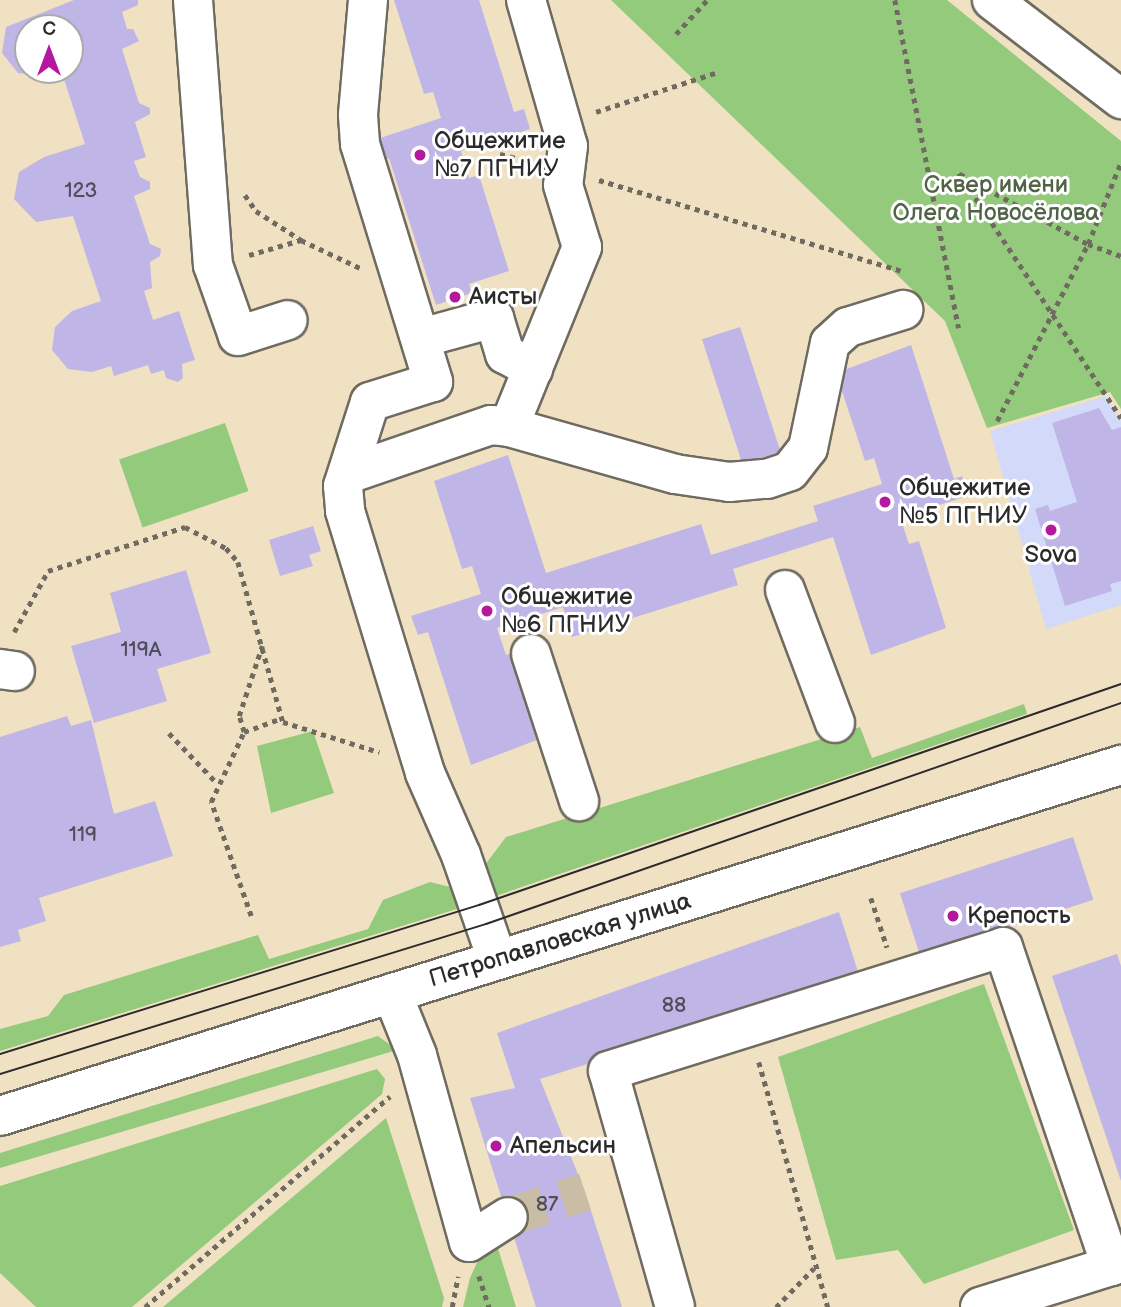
<!DOCTYPE html>
<meta charset="utf-8">
<style>
body{margin:0}
#map{position:relative;width:1121px;height:1307px;overflow:hidden;background:#f0e1c3;font-family:"Balsamiq Sans",sans-serif}
div>[style]{position:absolute}
.built>*{inset:0;background:#d3d9f9}
.green>*{inset:0;background:#94ca7c;transform-origin:0 0}
.building>*{inset:0;background:#c0b5e7;transform-origin:0 0}
.minor-tunnel>*{height:38px;margin-top:-19px;transform-origin:0;background:repeating-linear-gradient(90deg,#c9bda5 0 38px,transparent 0 57px)}
.path>*{height:4.5px;margin-top:-2.25px;transform-origin:0;background:repeating-linear-gradient(90deg,#706b60 0 5px,transparent 0 10px)}
.roads{filter:drop-shadow(2px 0 #706b60) drop-shadow(-2px 0 #706b60) drop-shadow(0 2px #706b60) drop-shadow(0 -2px #706b60)}
.minor>*{height:38px;margin:-19px;padding:0 19px;transform-origin:19px;border-radius:19px;background:#fff}
.tram>*{height:2px;margin:-1px;padding:0 1px;transform-origin:1px;border-radius:1px;background:#2b2b2b}
.dots>*{width:19px;height:19px;translate:-50% -50%;box-sizing:border-box;border:4px solid #fff;border-radius:50%}
span{translate:-50% -50%;white-space:nowrap;text-align:center;line-height:1.15;-webkit-text-stroke:6px #fff;paint-order:stroke}
.number-label{font-size:21px;color:#504e5a}
.number-label span{-webkit-text-stroke-width:0}
.poi-label{font-size:24px;color:#2b2b2b}
.left{translate:0 -50%;text-align:left}
.park-label{font-size:24px;color:#506347}
.street-label{font-size:24px;color:#2b2b2b}
.north{position:absolute;left:14px;top:14px;width:70px;height:70px;box-sizing:border-box;background:#fff;border:2px solid #aaa;border-radius:50%;rotate:0deg;font-size:19px;font-weight:700;line-height:28px;text-align:center;color:#2b2b2b}
.north::after{content:'';display:block;margin:auto;width:24px;height:32px;background:#b5179e;clip-path:polygon(50% 0,100% 100%,50% 72%,0 100%)}
</style>
<div id="map">
<div class="built">
<div style="clip-path:polygon(1106px 396px,1121px 420px,1121px 605px,1046px 629px,990px 431px)"></div>
</div>
<div class="green">
<div style="clip-path:polygon(611px 0,947px 0,1121px 141px,1121px 409px,1110px 392px,987px 428px,945px 321px)"></div>
<div style="left:225px;top:423px;width:72px;height:112px;rotate:71deg"></div>
<div style="clip-path:polygon(1024px 704px,1027px 714px,490px 898px,482px 869px,506px 837px,860px 727px,872px 758px)"></div>
<div style="clip-path:polygon(313px 731px,334px 793px,271px 813px,257px 746px)"></div>
<div style="clip-path:polygon(430px 882px,450px 887px,460px 908px,0 1051px,0 1029px,48px 1016px,64px 995px,258px 935px,269px 959px,368px 929px,383px 900px)"></div>
<div style="clip-path:polygon(984px 984px,1074px 1230px,924px 1284px,898px 1250px,836px 1260px,778px 1057px)"></div>
<div style="clip-path:polygon(378px 1036px,397px 1050px,0 1168px,0 1153px)"></div>
<div style="clip-path:polygon(377px 1069px,385px 1079px,382px 1094px,132px 1307px,36px 1307px,0 1273px,0 1186px)"></div>
<div style="clip-path:polygon(386px 1118px,444px 1298px,442px 1307px,163px 1307px)"></div>
<div style="clip-path:polygon(492px 1229px,516px 1307px,463px 1307px,470px 1278px)"></div>
</div>
<div class="building">
<div style="clip-path:polygon(74px 0,138px 0,138px 5px,122px 12px,127px 29px,133px 29px,139px 41px,122px 49px,139px 103px,150px 108px,150px 114px,135px 122px,146px 157px,134px 161px,140px 177px,150px 182px,150px 189px,134px 196px,150px 244px,161px 249px,160px 256px,150px 262px,152px 288px,144px 291px,153px 320px,179px 311px,195px 360px,182px 364px,183px 378px,178px 382px,166px 378px,164px 370px,151px 374px,148px 365px,114px 376px,111px 366px,92px 372px,68px 369px,52px 350px,55px 327px,72px 311px,101px 301px,73px 216px,36px 222px,14px 199px,19px 172px,44px 157px,85px 144px,61px 70px,70px 70px,70px 28px,28px 28px,28px 70px,59px 70px,44px 76px,18px 73px,2px 53px,6px 27px)"></div>
<div style="clip-path:polygon(394px 0,479px 0,514px 112px,524px 109px,530px 129px,461px 151px,469px 178px,479px 175px,509px 271px,469px 284px,472px 293px,436px 305px,389px 158px,381px 161px,374px 140px,441px 118px,433px 92px,424px 94px)"></div>
<div style="left:740px;top:327px;width:131px;height:40px;rotate:72deg"></div>
<div style="clip-path:polygon(911px 345px,954px 479px,962px 476px,968px 496px,900px 517px,909px 544px,919px 541px,946px 628px,871px 655px,833px 537px,733px 569px,738px 585px,572px 637px,563px 607px,497px 628px,506px 655px,515px 652px,542px 738px,471px 765px,428px 632px,418px 635px,411px 616px,481px 594px,472px 566px,462px 569px,434px 481px,508px 455px,546px 573px,701px 524px,711px 555px,818px 521px,813px 506px,882px 484px,874px 458px,865px 461px,836px 373px)"></div>
<div style="clip-path:polygon(1099px 408px,1112px 430px,1121px 427px,1121px 581px,1110px 584px,1112px 591px,1065px 606px,1035px 509px,1048px 505px,1050px 511px,1077px 502px,1052px 423px)"></div>
<div style="clip-path:polygon(313px 526px,321px 551px,309px 555px,313px 566px,280px 576px,269px 540px)"></div>
<div style="clip-path:polygon(186px 570px,211px 653px,157px 669px,167px 701px,94px 723px,71px 646px,121px 632px,110px 593px)"></div>
<div style="clip-path:polygon(67px 716px,71px 726px,91px 720px,114px 814px,155px 801px,173px 856px,39px 898px,46px 921px,18px 930px,21px 941px,0 947px,0 737px)"></div>
<div style="left:1073px;top:837px;width:66px;height:182px;rotate:72deg"></div>
<div style="clip-path:polygon(839px 912px,860px 978px,540px 1079px,585px 1192px,622px 1307px,536px 1307px,470px 1098px,515px 1088px,497px 1033px)"></div>
<div style="clip-path:polygon(1117px 954px,1121px 966px,1121px 1181px,1052px 976px)"></div>
</div>
<div class="minor-tunnel">
<div style="left:508px;top:1217px;width:81px;rotate:-18deg"></div>
</div>
<div class="path">
<div style="left:895px;top:0;width:334px;rotate:79deg"></div>
<div style="left:676px;top:34px;width:46px;rotate:-47.6deg"></div>
<div style="left:596px;top:112px;width:128px;rotate:-18.2deg"></div>
<div style="left:500px;top:154px;width:30px;rotate:14deg"></div>
<div style="left:959px;top:173px;width:294px;rotate:56.5deg"></div>
<div style="left:960px;top:174px;width:146px;rotate:28.7deg"></div>
<div style="left:1088px;top:244px;width:35px;rotate:20deg"></div>
<div style="left:599px;top:180px;width:316px;rotate:16.7deg"></div>
<div style="left:245px;top:195px;width:19px;rotate:55deg"></div>
<div style="left:256px;top:211px;width:54px;rotate:32.8deg"></div>
<div style="left:301px;top:240px;width:65px;rotate:25.4deg"></div>
<div style="left:249px;top:255px;width:54px;rotate:-16.1deg"></div>
<div style="left:997px;top:421px;width:199px;rotate:-62.8deg"></div>
<div style="left:1088px;top:244px;width:88px;rotate:-68.1deg"></div>
<div style="left:14px;top:632px;width:70px;rotate:-60.9deg"></div>
<div style="left:48px;top:571px;width:144px;rotate:-17.8deg"></div>
<div style="left:185px;top:527px;width:46px;rotate:27.1deg"></div>
<div style="left:226px;top:548px;width:18px;rotate:49deg"></div>
<div style="left:238px;top:562px;width:166px;rotate:74.3deg"></div>
<div style="left:283px;top:722px;width:101px;rotate:17.4deg"></div>
<div style="left:244px;top:732px;width:17px;rotate:-107deg"></div>
<div style="left:239px;top:716px;width:74px;rotate:-71.8deg"></div>
<div style="left:169px;top:733px;width:69px;rotate:46.2deg"></div>
<div style="left:871px;top:898px;width:52px;rotate:71.9deg"></div>
<div style="left:251px;top:916px;width:121px;rotate:-109.3deg"></div>
<div style="left:211px;top:802px;width:77px;rotate:-64.8deg"></div>
<div style="left:244px;top:732px;width:40px;rotate:-20.2deg"></div>
<div style="left:759px;top:1062px;width:255px;rotate:74.3deg"></div>
<div style="left:479px;top:1276px;width:33px;rotate:72deg"></div>
<div style="left:145px;top:1307px;width:323px;rotate:-40.7deg"></div>
<div style="left:452px;top:1307px;width:31px;rotate:-79deg"></div>
<div style="left:776px;top:1307px;width:54px;rotate:-45.7deg"></div>
</div>
<div class="roads">
<div class="minor">
<div style="left:193px;top:0;width:266px;rotate:85.7deg"></div>
<div style="left:213px;top:265px;width:75px;rotate:70.6deg"></div>
<div style="left:238px;top:336px;width:52px;rotate:-17.7deg"></div>
<div style="left:368px;top:0;width:115px;rotate:95deg"></div>
<div style="left:358px;top:115px;width:29px;rotate:86deg"></div>
<div style="left:360px;top:144px;width:249px;rotate:72.9deg"></div>
<div style="left:433px;top:382px;width:66px;rotate:162.4deg"></div>
<div style="left:370px;top:402px;width:88px;rotate:107.8deg"></div>
<div style="left:343px;top:486px;width:25px;rotate:85deg"></div>
<div style="left:345px;top:511px;width:274px;rotate:73deg"></div>
<div style="left:425px;top:773px;width:90px;rotate:66.3deg"></div>
<div style="left:461px;top:855px;width:110px;rotate:70.9deg"></div>
<div style="left:526px;top:0;width:152px;rotate:74deg"></div>
<div style="left:568px;top:146px;width:39px;rotate:97deg"></div>
<div style="left:563px;top:185px;width:65px;rotate:73deg"></div>
<div style="left:582px;top:247px;width:194px;rotate:112.1deg"></div>
<div style="left:509px;top:427px;width:173px;rotate:15.8deg"></div>
<div style="left:675px;top:474px;width:55px;rotate:8.4deg"></div>
<div style="left:729px;top:482px;width:38px;rotate:-5deg"></div>
<div style="left:767px;top:479px;width:24px;rotate:-19deg"></div>
<div style="left:790px;top:471px;width:29px;rotate:-52deg"></div>
<div style="left:808px;top:448px;width:107px;rotate:-78.2deg"></div>
<div style="left:830px;top:343px;width:24px;rotate:-42deg"></div>
<div style="left:848px;top:327px;width:58px;rotate:-17.2deg"></div>
<div style="left:992px;top:0;width:163px;rotate:37.5deg"></div>
<div style="left:421px;top:338px;width:76px;rotate:-15.3deg"></div>
<div style="left:494px;top:318px;width:38px;rotate:73deg"></div>
<div style="left:505px;top:354px;width:32px;rotate:28deg"></div>
<div style="left:348px;top:474px;width:151px;rotate:-18.9deg"></div>
<div style="left:491px;top:425px;width:18px;rotate:6deg"></div>
<div style="left:785px;top:590px;width:142px;rotate:69.4deg"></div>
<div style="left:531px;top:654px;width:155px;rotate:71.9deg"></div>
<div style="left:0;top:669px;width:15px;rotate:8deg"></div>
<div style="left:392px;top:993px;width:67px;rotate:68deg"></div>
<div style="left:417px;top:1055px;width:194px;rotate:74.5deg"></div>
<div style="left:469px;top:1242px;width:46px;rotate:-32.7deg"></div>
<div style="left:0;top:1116px;width:1175px;rotate:-17.39deg"></div>
<div style="left:675px;top:1307px;width:245px;rotate:-105.8deg"></div>
<div style="left:608px;top:1071px;width:414px;rotate:-17.4deg"></div>
<div style="left:1003px;top:947px;width:337px;rotate:71.3deg"></div>
<div style="left:1111px;top:1266px;width:10px;rotate:-17deg"></div>
<div style="left:980px;top:1307px;width:137px;rotate:-17.4deg"></div>
</div>
</div>
<div class="tram">
<div style="left:0;top:1054px;width:502px;rotate:-17.28deg"></div>
<div style="left:479px;top:905px;width:679px;rotate:-19deg"></div>
<div style="left:0;top:1074px;width:509px;rotate:-17.15deg"></div>
<div style="left:486px;top:924px;width:672px;rotate:-19.19deg"></div>
</div>
<div class="dots">
<div style="left:420px;top:155px;background:#b5179e"></div>
<div style="left:455px;top:297px;background:#b5179e"></div>
<div style="left:885px;top:502px;background:#b5179e"></div>
<div style="left:1051px;top:530px;background:#b5179e"></div>
<div style="left:487px;top:611px;background:#b5179e"></div>
<div style="left:953px;top:916px;background:#b5179e"></div>
<div style="left:496px;top:1146px;background:#b5179e"></div>
</div>
<div class="number-label">
<span style="left:81px;top:191px">123</span>
<span style="left:141px;top:650px">119А</span>
<span style="left:83px;top:835px">119</span>
<span style="left:674px;top:1006px">88</span>
<span style="left:547px;top:1205px">87</span>
</div>
<div class="poi-label">
<span class="left" style="left:434px;top:155px">Общежитие<br>№7 ПГНИУ</span>
<span class="left" style="left:469px;top:297px">Аисты</span>
<span class="left" style="left:899px;top:502px">Общежитие<br>№5 ПГНИУ</span>
<span style="left:1051px;top:555px">Sova</span>
<span class="left" style="left:501px;top:611px">Общежитие<br>№6 ПГНИУ</span>
<span class="left" style="left:967px;top:916px">Крепость</span>
<span class="left" style="left:510px;top:1146px">Апельсин</span>
</div>
<div class="park-label">
<span style="left:996px;top:199px">Сквер имени<br>Олега Новосёлова</span>
</div>
<div class="street-label">
<span style="left:560px;top:940px;rotate:-17deg">Петропавловская улица</span>
</div>
<div class="north">С</div>
</div>
